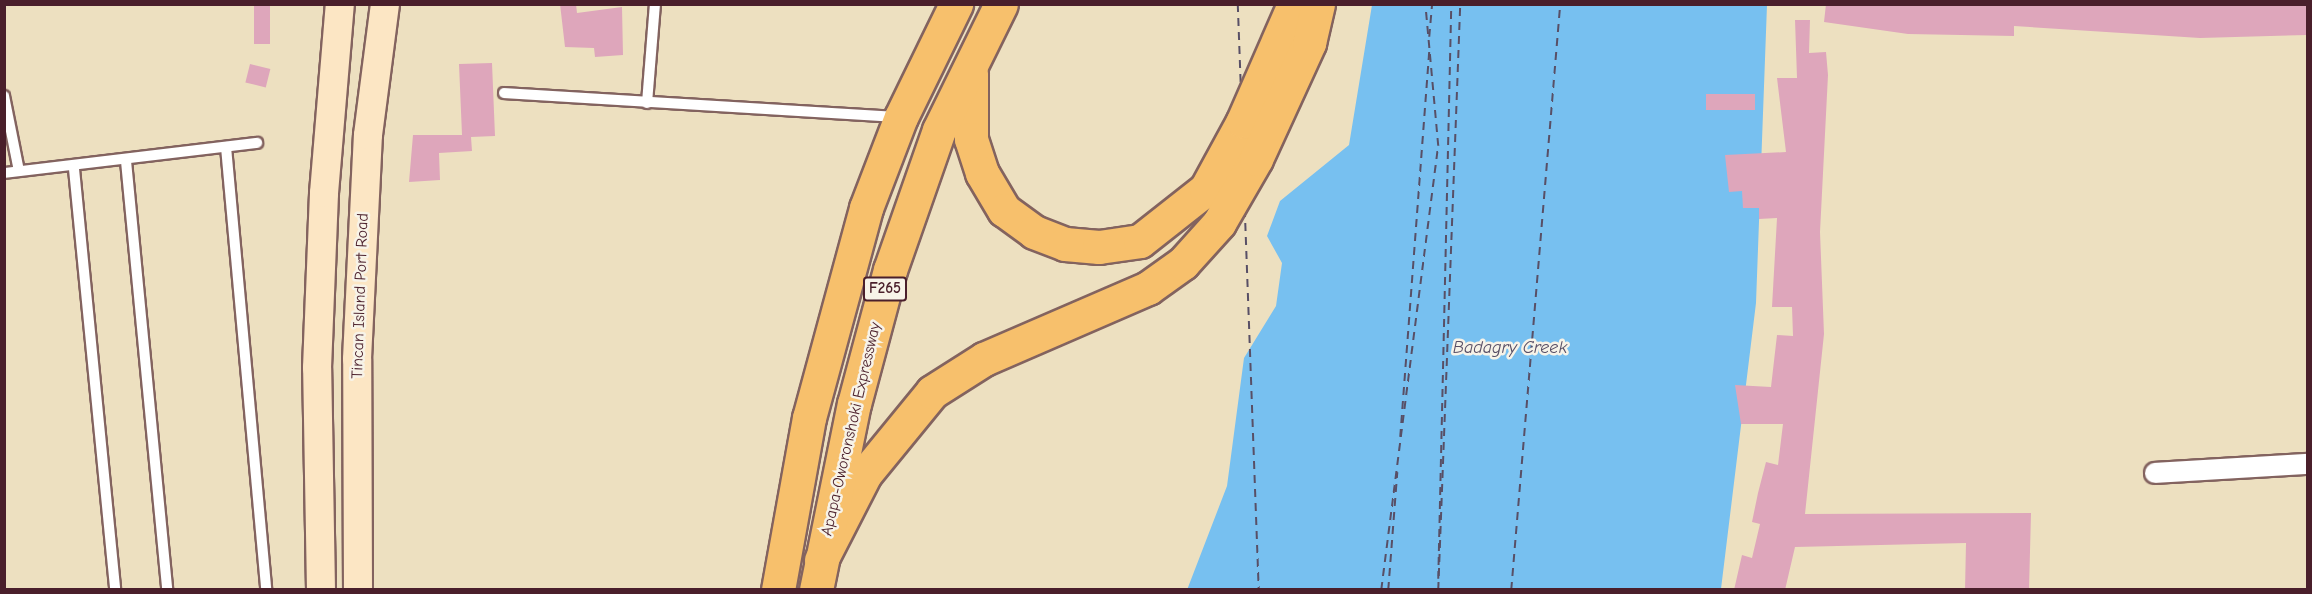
<!DOCTYPE html>
<style>
body{margin:0}
#map{position:relative;width:2312px;height:594px;overflow:hidden;background:#ede0c0;font-family:"Comic Neue",sans-serif}
div>[style]{position:absolute}
.water>*{inset:0;background:#77c0f0}
.ferry>*{height:1.5px;margin-top:-0.75px;transform-origin:0;background:repeating-linear-gradient(90deg,#584f66 0 8px,transparent 0 14px)}
.building>*{inset:0;background:#dea6bb;transform-origin:0 0}
.roads{filter:drop-shadow(2px 0 #83635f) drop-shadow(-2px 0 #83635f) drop-shadow(0 2px #83635f) drop-shadow(0 -2px #83635f)}
.lane>*{height:10px;margin:-5px;padding:0 5px;transform-origin:5px;border-radius:5px;background:#fff}
.street>*{height:20px;margin:-10px;padding:0 10px;transform-origin:10px;border-radius:10px;background:#fff}
.secondary>*{height:28px;margin:-14px;padding:0 14px;transform-origin:14px;border-radius:14px;background:#fce6c4}
.highway>*{height:33px;margin:-16.5px;padding:0 16.5px;transform-origin:16.5px;border-radius:16.5px;background:#f7c06c}
span{translate:-50% -50%;white-space:nowrap;text-align:center;line-height:1.15;-webkit-text-stroke:5px #f7f3e8;paint-order:stroke}
.shield-label span{padding:2px 4px;background:#f7f3e8;border:2px solid;border-radius:4px;-webkit-text-stroke-width:0}
.shield-label{font-size:15px;color:#4a1f2b;font-weight:700}
.street-label{font-size:16px;color:#4a1f2b}
.water-label{font-size:18px;color:#584f66;font-style:italic}
.frame{position:absolute;inset:0;border:6px solid #4a1f2b;pointer-events:none}
</style>
<div id="map">
<div class="water">
<div style="clip-path:polygon(1372px 5px,1767px 5px,1756px 303px,1721px 589px,1187px 590px,1227px 486px,1244px 358px,1276px 306px,1282px 263px,1267px 236px,1280px 201px,1349px 145px)"></div>
</div>
<div class="ferry">
<div style="left:1238px;top:4px;width:81px;rotate:87.9deg"></div>
<div style="left:1429px;top:37px;width:33px;rotate:-85deg"></div>
<div style="left:1245px;top:209px;width:381px;rotate:87.9deg"></div>
<div style="left:1400px;top:437px;width:391px;rotate:-85.7deg"></div>
<div style="left:1438px;top:579px;width:575px;rotate:-88.7deg"></div>
<div style="left:1381px;top:590px;width:448px;rotate:-82.7deg"></div>
<div style="left:1438px;top:146px;width:143px;rotate:-95.2deg"></div>
<div style="left:1388px;top:590px;width:118px;rotate:-85.6deg"></div>
<div style="left:1438px;top:590px;width:586px;rotate:-87.85deg"></div>
<div style="left:1511px;top:590px;width:588px;rotate:-85.22deg"></div>
</div>
<div class="building">
<div style="left:254px;top:4px;width:16px;height:40px"></div>
<div style="clip-path:polygon(560px 4px,576px 4px,577px 13px,622px 7px,623px 55px,595px 57px,594px 48px,565px 47px)"></div>
<div style="clip-path:polygon(1826px 4px,2307px 4px,2307px 35px,2200px 38px,2014px 26px,2014px 36px,1908px 34px,1824px 22px)"></div>
<div style="clip-path:polygon(1795px 20px,1810px 20px,1809px 53px,1826px 52px,1828px 75px,1820px 232px,1824px 334px,1805px 514px,2031px 513px,2029px 590px,1965px 590px,1966px 543px,1795px 547px,1785px 590px,1734px 590px,1742px 555px,1752px 558px,1760px 524px,1752px 522px,1758px 493px,1766px 462px,1778px 465px,1783px 424px,1741px 424px,1735px 385px,1771px 387px,1777px 335px,1793px 336px,1792px 307px,1772px 307px,1777px 218px,1759px 219px,1759px 208px,1743px 208px,1742px 191px,1729px 192px,1725px 155px,1786px 152px,1777px 78px,1797px 78px)"></div>
<div style="clip-path:polygon(492px 63px,495px 136px,471px 137px,472px 151px,439px 153px,440px 180px,409px 182px,413px 135px,462px 135px,459px 64px)"></div>
<div style="left:250px;top:64px;width:21px;height:19px;rotate:14deg"></div>
<div style="left:1755px;top:94px;width:16px;height:49px;rotate:90deg"></div>
</div>
<div class="roads">
<div class="lane">
<div style="left:504px;top:93px;width:393px;rotate:3.5deg"></div>
<div style="left:4px;top:96px;width:76px;rotate:78.7deg"></div>
<div style="left:647px;top:103px;width:99px;rotate:-85.4deg"></div>
<div style="left:226px;top:147px;width:445px;rotate:84.8deg"></div>
<div style="left:126px;top:161px;width:431px;rotate:84.5deg"></div>
<div style="left:74px;top:169px;width:423px;rotate:84.4deg"></div>
<div style="left:4px;top:173px;width:255px;rotate:-6.8deg"></div>
</div>
<div class="street">
<div style="left:2155px;top:473px;width:153px;rotate:-3.4deg"></div>
</div>
<div class="secondary">
<div style="left:321px;top:590px;width:222px;rotate:-91deg"></div>
<div style="left:317px;top:368px;width:175px;rotate:-87.7deg"></div>
<div style="left:324px;top:193px;width:190px;rotate:-85.2deg"></div>
<div style="left:358px;top:590px;width:231px;rotate:-90.2deg"></div>
<div style="left:357px;top:359px;width:224px;rotate:-87.2deg"></div>
<div style="left:368px;top:135px;width:132px;rotate:-82.6deg"></div>
</div>
<div class="highway">
<div style="left:971px;top:73px;width:66px;rotate:90deg"></div>
<div style="left:971px;top:139px;width:36px;rotate:72deg"></div>
<div style="left:982px;top:173px;width:43px;rotate:59.3deg"></div>
<div style="left:1004px;top:210px;width:37px;rotate:36deg"></div>
<div style="left:1034px;top:232px;width:33px;rotate:21deg"></div>
<div style="left:1065px;top:244px;width:34px;rotate:5deg"></div>
<div style="left:1099px;top:247px;width:41px;rotate:-8.3deg"></div>
<div style="left:1140px;top:241px;width:84px;rotate:-38.2deg"></div>
<div style="left:1206px;top:189px;width:77px;rotate:-61.4deg"></div>
<div style="left:1243px;top:121px;width:128px;rotate:-66.4deg"></div>
<div style="left:821px;top:560px;width:97px;rotate:-62.9deg"></div>
<div style="left:865px;top:474px;width:106px;rotate:-50.7deg"></div>
<div style="left:932px;top:392px;width:62px;rotate:-32.4deg"></div>
<div style="left:984px;top:359px;width:179px;rotate:-23.4deg"></div>
<div style="left:1148px;top:288px;width:43px;rotate:-35.5deg"></div>
<div style="left:1183px;top:263px;width:54px;rotate:-48deg"></div>
<div style="left:1219px;top:223px;width:74px;rotate:-60deg"></div>
<div style="left:1256px;top:159px;width:128px;rotate:-65.4deg"></div>
<div style="left:1309px;top:43px;width:40px;rotate:-77deg"></div>
<div style="left:778px;top:590px;width:175px;rotate:-79.8deg"></div>
<div style="left:809px;top:418px;width:218px;rotate:-74.8deg"></div>
<div style="left:866px;top:208px;width:97px;rotate:-69deg"></div>
<div style="left:901px;top:117px;width:126px;rotate:-64deg"></div>
<div style="left:816px;top:590px;width:190px;rotate:-78.5deg"></div>
<div style="left:854px;top:404px;width:139px;rotate:-75deg"></div>
<div style="left:890px;top:270px;width:148px;rotate:-70.7deg"></div>
<div style="left:939px;top:130px;width:140px;rotate:-63.8deg"></div>
</div>
</div>
<div class="shield-label">
<span style="left:885px;top:289px">F265</span>
</div>
<div class="street-label">
<span style="left:360px;top:296px;rotate:-88deg">Tincan Island Port Road</span>
<span style="left:851px;top:429px;rotate:-77deg">Apapa-Oworonshoki Expressway</span>
</div>
<div class="water-label">
<span style="left:1510px;top:348px">Badagry Creek</span>
</div>
<div class="frame"></div>
</div>
